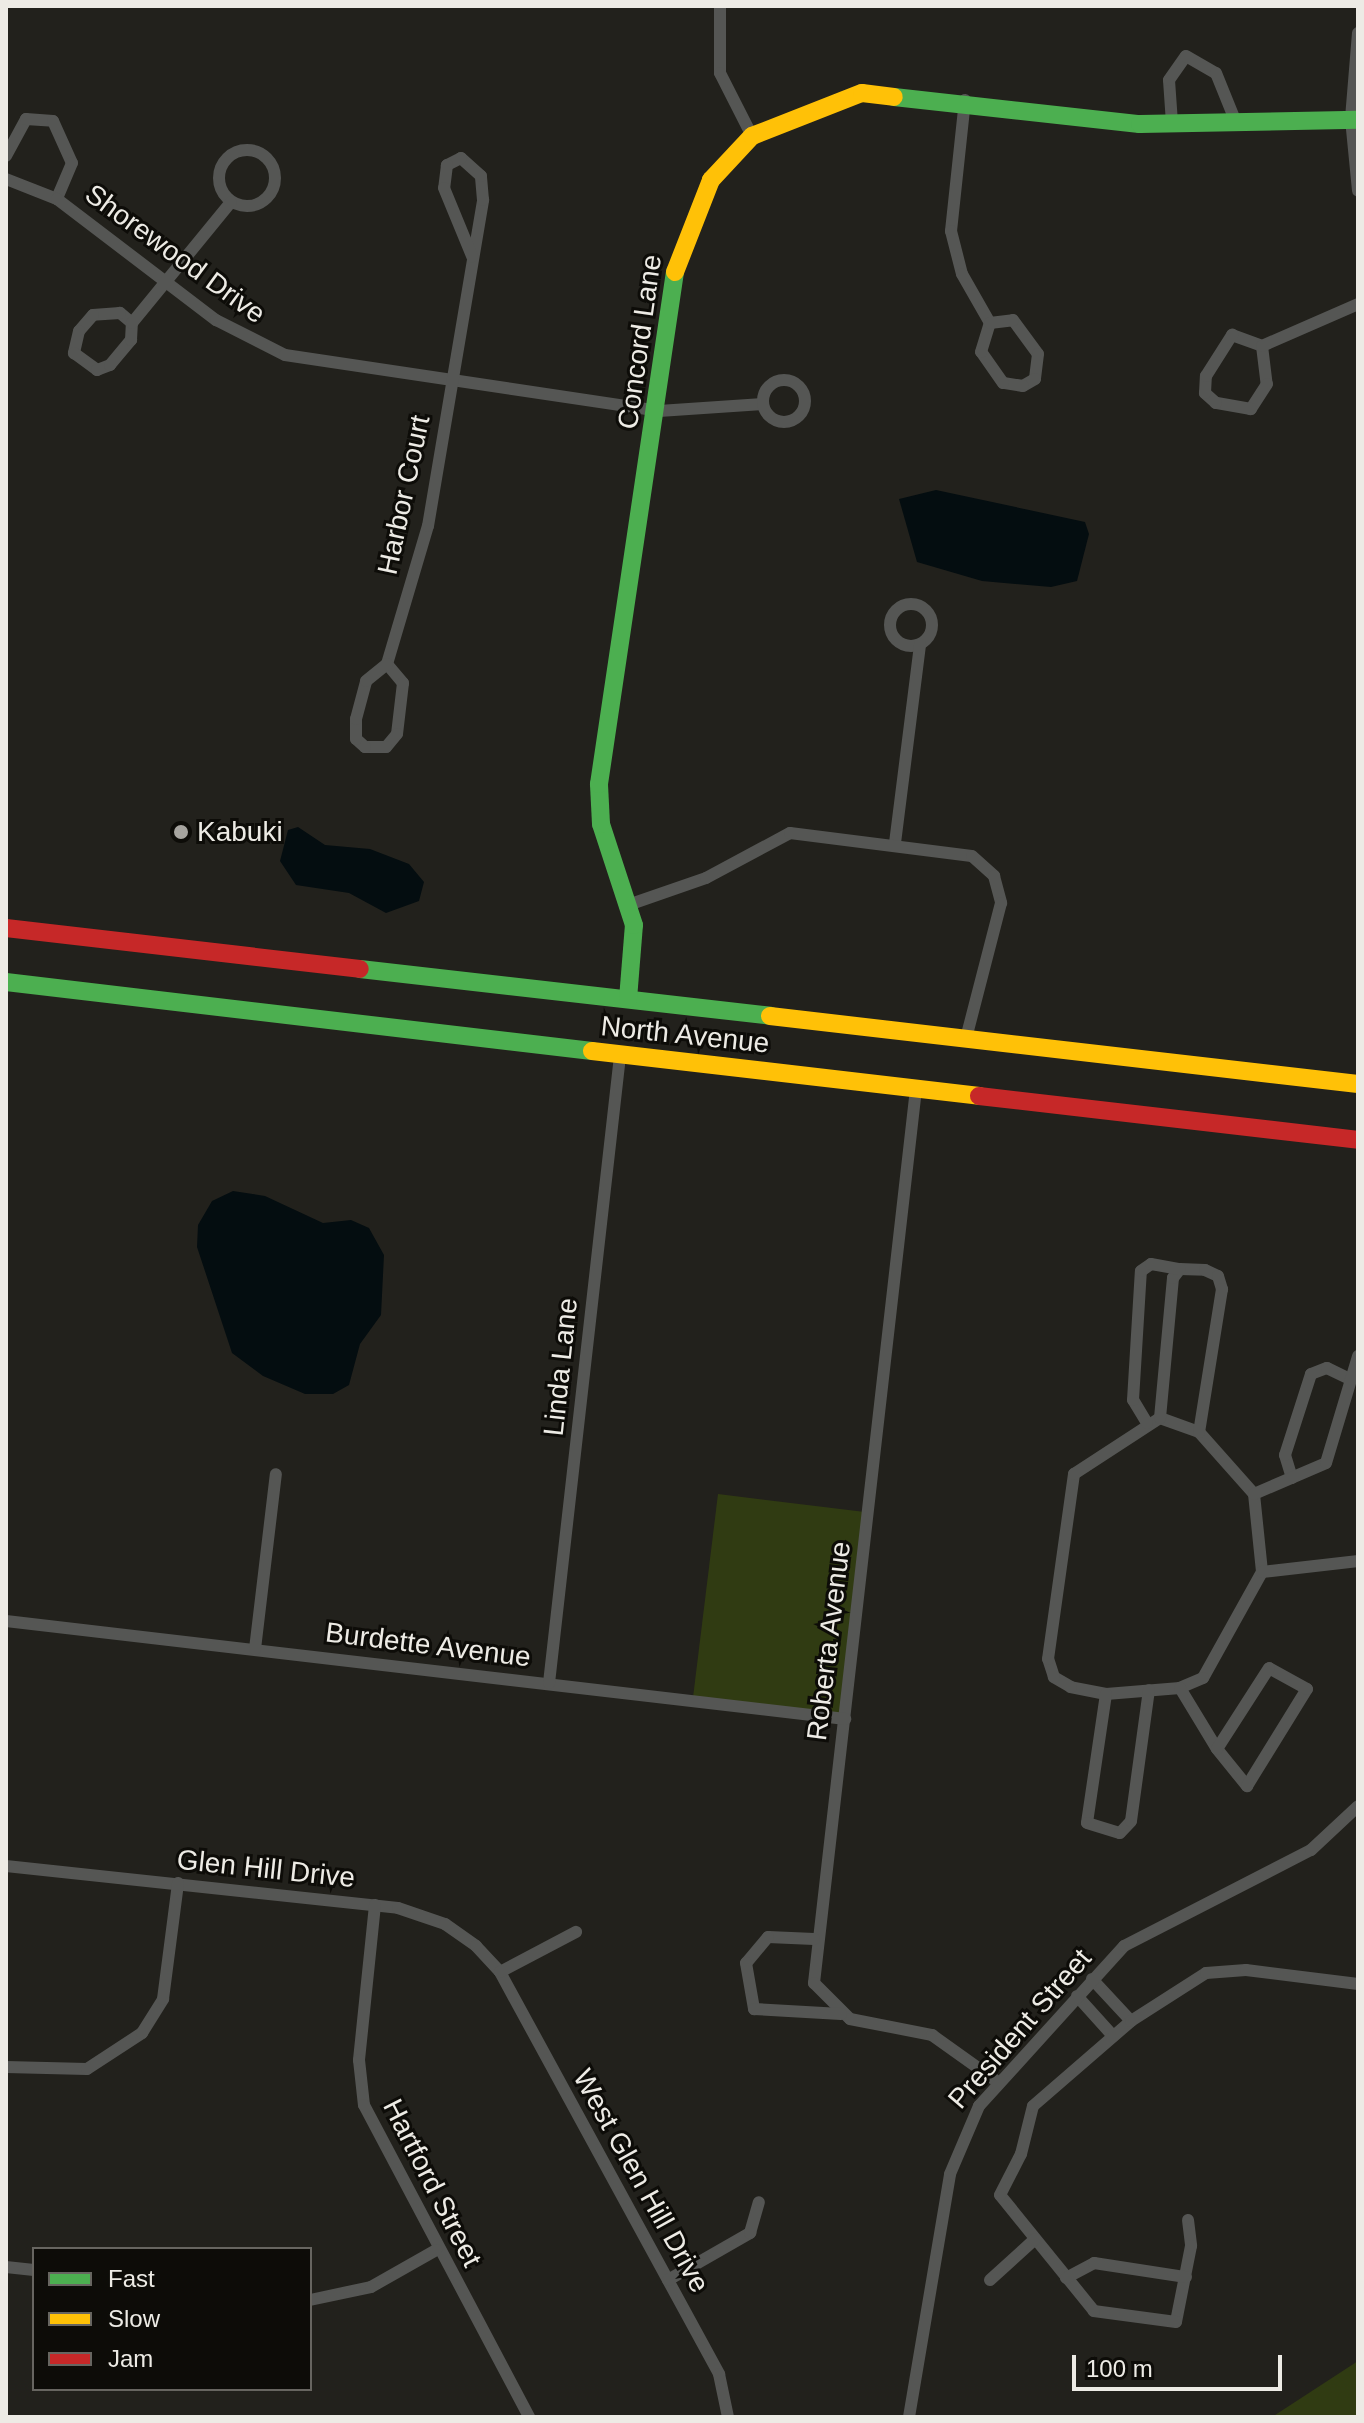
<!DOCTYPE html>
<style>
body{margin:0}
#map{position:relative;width:1364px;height:2423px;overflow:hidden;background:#22211c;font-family:Arial,sans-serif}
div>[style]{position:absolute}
.green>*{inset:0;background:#303b12;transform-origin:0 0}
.water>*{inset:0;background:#040d10}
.street>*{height:12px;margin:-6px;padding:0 6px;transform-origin:6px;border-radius:6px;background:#555654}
.street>.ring{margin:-6px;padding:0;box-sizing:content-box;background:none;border:12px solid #555654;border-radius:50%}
.fast>*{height:18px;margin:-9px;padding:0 9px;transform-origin:9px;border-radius:9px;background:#4caf50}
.slow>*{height:18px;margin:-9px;padding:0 9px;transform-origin:9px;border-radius:9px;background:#ffc107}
.jam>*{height:18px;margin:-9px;padding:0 9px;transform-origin:9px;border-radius:9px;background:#c62828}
.dots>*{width:22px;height:22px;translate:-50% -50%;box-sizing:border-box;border:4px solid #0d0c08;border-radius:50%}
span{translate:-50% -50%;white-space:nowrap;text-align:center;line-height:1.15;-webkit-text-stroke:6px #0d0c08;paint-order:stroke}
.street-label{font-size:28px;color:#edebe5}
.poi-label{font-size:28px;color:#edebe5}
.left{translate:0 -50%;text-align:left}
.frame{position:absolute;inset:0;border:8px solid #edebe5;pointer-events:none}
.legend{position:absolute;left:32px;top:2247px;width:280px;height:144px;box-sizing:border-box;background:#0d0c08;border:2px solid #676560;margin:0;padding:10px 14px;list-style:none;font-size:24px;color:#edebe5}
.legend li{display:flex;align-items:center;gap:16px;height:40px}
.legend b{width:40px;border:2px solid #676560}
.scale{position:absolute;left:1072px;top:2355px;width:210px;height:36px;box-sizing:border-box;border:4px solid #edebe5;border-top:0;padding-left:10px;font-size:24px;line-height:28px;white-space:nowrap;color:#edebe5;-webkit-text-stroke:6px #0d0c08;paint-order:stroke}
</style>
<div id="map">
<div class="green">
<div style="left:718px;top:1494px;width:148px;height:205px;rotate:7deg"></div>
<div style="clip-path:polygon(1358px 2361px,1358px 2417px,1272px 2417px)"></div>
</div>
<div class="water">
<div style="clip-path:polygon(936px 490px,1085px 522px,1089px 534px,1077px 581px,1051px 587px,982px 581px,917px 562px,899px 499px)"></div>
<div style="clip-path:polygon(298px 827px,325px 845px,370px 849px,409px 864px,424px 882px,419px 901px,386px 913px,349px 893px,296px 885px,280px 861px,288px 830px)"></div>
<div style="clip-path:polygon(233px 1191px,265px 1196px,323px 1223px,351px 1220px,369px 1228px,384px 1255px,381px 1315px,360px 1344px,349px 1385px,333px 1394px,305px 1394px,263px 1376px,232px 1353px,197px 1247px,198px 1225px,212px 1201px)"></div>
</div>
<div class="street">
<div style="left:720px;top:6px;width:67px;rotate:90deg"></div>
<div style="left:720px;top:73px;width:71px;rotate:63.1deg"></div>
<div style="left:1358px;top:33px;width:86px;rotate:94.7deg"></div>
<div style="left:1351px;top:119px;width:72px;rotate:84.4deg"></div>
<div style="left:965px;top:100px;width:132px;rotate:96.1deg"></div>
<div style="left:951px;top:231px;width:44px;rotate:75.7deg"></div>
<div style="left:962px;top:274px;width:56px;rotate:60.3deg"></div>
<div style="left:1172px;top:123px;width:43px;rotate:-94deg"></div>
<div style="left:1169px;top:80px;width:29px;rotate:-55deg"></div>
<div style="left:1186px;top:56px;width:34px;rotate:30deg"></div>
<div style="left:1216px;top:73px;width:51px;rotate:68deg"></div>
<div class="ring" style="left:219px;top:150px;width:44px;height:44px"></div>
<div style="left:6px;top:156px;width:42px;rotate:-61.6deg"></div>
<div style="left:26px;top:119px;width:27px;rotate:4deg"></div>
<div style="left:53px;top:121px;width:46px;rotate:65.7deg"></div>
<div style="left:72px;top:163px;width:39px;rotate:113deg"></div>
<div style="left:6px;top:179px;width:55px;rotate:21.4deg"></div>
<div style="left:57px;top:199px;width:200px;rotate:37.3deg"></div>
<div style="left:216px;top:320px;width:77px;rotate:26.9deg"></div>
<div style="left:285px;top:355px;width:378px;rotate:8.5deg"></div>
<div style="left:659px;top:411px;width:104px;rotate:-3.9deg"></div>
<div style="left:1013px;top:320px;width:42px;rotate:53.7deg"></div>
<div style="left:1038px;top:354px;width:25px;rotate:97deg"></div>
<div style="left:1035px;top:379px;width:14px;rotate:150deg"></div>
<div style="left:1023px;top:386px;width:20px;rotate:-171deg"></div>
<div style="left:1003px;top:383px;width:38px;rotate:-125deg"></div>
<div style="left:981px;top:352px;width:30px;rotate:-73deg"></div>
<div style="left:990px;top:323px;width:23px;rotate:-7deg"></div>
<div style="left:132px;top:323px;width:16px;rotate:-140deg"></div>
<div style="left:120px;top:313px;width:27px;rotate:176deg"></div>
<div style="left:93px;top:315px;width:21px;rotate:131deg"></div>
<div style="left:79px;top:331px;width:23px;rotate:103deg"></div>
<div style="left:74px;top:353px;width:29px;rotate:36deg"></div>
<div style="left:97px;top:370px;width:14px;rotate:-21deg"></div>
<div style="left:110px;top:365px;width:33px;rotate:-50deg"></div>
<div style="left:131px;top:340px;width:17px;rotate:-87deg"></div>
<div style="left:132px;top:323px;width:156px;rotate:-50.7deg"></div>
<div style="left:1232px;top:335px;width:32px;rotate:20deg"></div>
<div style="left:1262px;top:346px;width:38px;rotate:83deg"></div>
<div style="left:1267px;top:384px;width:30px;rotate:123deg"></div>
<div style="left:1251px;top:409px;width:36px;rotate:-170deg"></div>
<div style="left:1216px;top:403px;width:15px;rotate:-138deg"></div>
<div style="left:1205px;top:393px;width:17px;rotate:-87deg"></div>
<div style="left:1206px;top:376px;width:49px;rotate:-57.6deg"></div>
<div style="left:1262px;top:346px;width:105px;rotate:-23.6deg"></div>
<div class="ring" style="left:763px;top:380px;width:30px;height:30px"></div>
<div class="ring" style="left:890px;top:604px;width:30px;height:30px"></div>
<div style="left:387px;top:664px;width:144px;rotate:-73.5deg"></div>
<div style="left:428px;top:526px;width:331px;rotate:-80.4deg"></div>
<div style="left:483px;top:200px;width:24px;rotate:-95deg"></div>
<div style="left:481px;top:176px;width:27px;rotate:-138deg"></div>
<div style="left:461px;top:158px;width:16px;rotate:153deg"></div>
<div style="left:447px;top:165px;width:23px;rotate:97deg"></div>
<div style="left:444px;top:188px;width:74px;rotate:67.6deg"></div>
<div style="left:387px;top:664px;width:25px;rotate:50deg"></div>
<div style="left:403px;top:683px;width:51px;rotate:96.7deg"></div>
<div style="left:397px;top:734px;width:17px;rotate:130deg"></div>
<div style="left:386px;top:747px;width:21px;rotate:180deg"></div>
<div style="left:365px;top:747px;width:12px;rotate:-138deg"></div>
<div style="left:356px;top:739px;width:20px;rotate:-90deg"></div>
<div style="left:356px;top:719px;width:39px;rotate:-75deg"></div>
<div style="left:366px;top:681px;width:27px;rotate:-39deg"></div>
<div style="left:895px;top:843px;width:200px;rotate:-82.8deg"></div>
<div style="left:631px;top:904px;width:79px;rotate:-19.1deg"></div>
<div style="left:706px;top:878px;width:95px;rotate:-28.2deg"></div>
<div style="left:790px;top:833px;width:183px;rotate:7.2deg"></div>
<div style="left:972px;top:856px;width:30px;rotate:42deg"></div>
<div style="left:994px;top:876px;width:28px;rotate:75deg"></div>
<div style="left:1001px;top:903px;width:139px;rotate:104.5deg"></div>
<div style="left:916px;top:1089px;width:900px;rotate:96.51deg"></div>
<div style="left:814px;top:1983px;width:51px;rotate:45deg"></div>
<div style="left:850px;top:2019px;width:84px;rotate:11deg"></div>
<div style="left:932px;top:2035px;width:82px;rotate:35.6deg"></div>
<div style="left:1160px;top:1418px;width:41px;rotate:19.7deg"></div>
<div style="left:1199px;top:1432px;width:83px;rotate:48.4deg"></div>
<div style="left:1254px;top:1494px;width:78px;rotate:84.1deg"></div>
<div style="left:1262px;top:1572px;width:121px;rotate:119.1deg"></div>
<div style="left:1203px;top:1678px;width:25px;rotate:157deg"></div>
<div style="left:1180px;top:1688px;width:74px;rotate:175.4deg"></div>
<div style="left:1106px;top:1694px;width:36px;rotate:-169deg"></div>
<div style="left:1071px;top:1687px;width:20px;rotate:-150deg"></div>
<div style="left:1054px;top:1677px;width:19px;rotate:-108deg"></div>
<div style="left:1048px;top:1659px;width:187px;rotate:-82deg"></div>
<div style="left:1074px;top:1474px;width:103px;rotate:-33.1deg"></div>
<div style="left:1160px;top:1418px;width:141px;rotate:-84.7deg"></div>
<div style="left:1173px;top:1278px;width:11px;rotate:-52deg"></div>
<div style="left:1180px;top:1269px;width:25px;rotate:2deg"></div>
<div style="left:1205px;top:1270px;width:14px;rotate:25deg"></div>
<div style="left:1218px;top:1276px;width:14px;rotate:73deg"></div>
<div style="left:1222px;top:1289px;width:145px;rotate:99.1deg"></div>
<div style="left:1147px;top:1423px;width:27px;rotate:-121deg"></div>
<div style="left:1133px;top:1400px;width:129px;rotate:-86.5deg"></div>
<div style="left:1141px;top:1271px;width:12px;rotate:-35deg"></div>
<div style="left:1151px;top:1264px;width:29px;rotate:10deg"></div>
<div style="left:1292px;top:1478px;width:24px;rotate:-107deg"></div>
<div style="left:1285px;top:1455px;width:85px;rotate:-72.2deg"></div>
<div style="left:1311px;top:1374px;width:17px;rotate:-21deg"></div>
<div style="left:1327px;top:1368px;width:25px;rotate:26deg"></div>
<div style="left:1254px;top:1494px;width:78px;rotate:-23.3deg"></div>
<div style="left:1326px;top:1463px;width:112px;rotate:-73.3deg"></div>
<div style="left:1262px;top:1572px;width:97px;rotate:-6.5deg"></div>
<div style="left:6px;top:1621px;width:845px;rotate:6.66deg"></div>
<div style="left:255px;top:1649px;width:176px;rotate:-83.2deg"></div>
<div style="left:549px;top:1683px;width:631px;rotate:-83.54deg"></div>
<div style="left:1180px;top:1688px;width:71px;rotate:58.8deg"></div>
<div style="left:1217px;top:1749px;width:48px;rotate:51deg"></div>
<div style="left:1247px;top:1786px;width:114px;rotate:-58.3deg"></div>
<div style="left:1307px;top:1689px;width:43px;rotate:-151.1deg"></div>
<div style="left:1269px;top:1668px;width:96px;rotate:122.7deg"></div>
<div style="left:1106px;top:1694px;width:130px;rotate:98.4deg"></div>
<div style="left:1087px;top:1823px;width:34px;rotate:17deg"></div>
<div style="left:1120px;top:1833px;width:16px;rotate:-47deg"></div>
<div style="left:1131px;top:1821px;width:132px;rotate:-82.2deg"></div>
<div style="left:6px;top:1866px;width:394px;rotate:6.1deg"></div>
<div style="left:398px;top:1908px;width:50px;rotate:18.8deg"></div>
<div style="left:445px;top:1924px;width:38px;rotate:35deg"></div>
<div style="left:476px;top:1946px;width:35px;rotate:47deg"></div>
<div style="left:500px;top:1972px;width:458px;rotate:61.4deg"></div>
<div style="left:719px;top:2374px;width:44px;rotate:78.2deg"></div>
<div style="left:375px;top:1905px;width:156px;rotate:95.9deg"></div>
<div style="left:359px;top:2060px;width:45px;rotate:83.7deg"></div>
<div style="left:364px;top:2105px;width:353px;rotate:62.1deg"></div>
<div style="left:814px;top:1939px;width:46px;rotate:-177.5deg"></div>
<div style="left:768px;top:1937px;width:34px;rotate:130deg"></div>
<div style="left:746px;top:1963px;width:47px;rotate:80.1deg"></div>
<div style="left:754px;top:2009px;width:87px;rotate:3.3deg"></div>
<div style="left:500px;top:1972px;width:86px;rotate:-27.8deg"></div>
<div style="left:1092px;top:1979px;width:57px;rotate:47.1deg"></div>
<div style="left:1077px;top:1996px;width:54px;rotate:48deg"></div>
<div style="left:6px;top:2067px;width:81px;rotate:1.4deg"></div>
<div style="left:87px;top:2069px;width:66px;rotate:-33.2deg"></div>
<div style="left:142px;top:2033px;width:40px;rotate:-58deg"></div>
<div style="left:163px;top:1999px;width:117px;rotate:-82.6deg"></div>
<div style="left:1188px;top:2220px;width:26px;rotate:83deg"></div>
<div style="left:1191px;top:2246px;width:77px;rotate:101.2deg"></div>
<div style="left:1176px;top:2322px;width:83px;rotate:-172.4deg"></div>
<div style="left:1094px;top:2311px;width:149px;rotate:-129deg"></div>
<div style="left:1000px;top:2195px;width:46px;rotate:-62.9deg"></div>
<div style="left:1021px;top:2154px;width:49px;rotate:-76deg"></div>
<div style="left:1033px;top:2106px;width:130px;rotate:-40.9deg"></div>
<div style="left:1131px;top:2021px;width:89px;rotate:-32.6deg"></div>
<div style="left:1206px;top:1973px;width:40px;rotate:-4.3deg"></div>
<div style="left:1246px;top:1970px;width:113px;rotate:7.1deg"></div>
<div style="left:6px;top:2267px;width:28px;rotate:6deg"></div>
<div style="left:1066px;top:2278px;width:32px;rotate:-28deg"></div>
<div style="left:1094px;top:2263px;width:93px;rotate:8.7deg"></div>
<div style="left:668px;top:2280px;width:95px;rotate:-29.8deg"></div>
<div style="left:750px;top:2233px;width:32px;rotate:-74deg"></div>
<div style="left:990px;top:2280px;width:61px;rotate:-42.3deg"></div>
<div style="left:310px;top:2300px;width:62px;rotate:-12deg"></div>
<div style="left:371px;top:2287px;width:75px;rotate:-29.6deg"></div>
<div style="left:909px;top:2417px;width:246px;rotate:-80.4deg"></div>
<div style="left:950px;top:2174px;width:74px;rotate:-66.9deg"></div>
<div style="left:979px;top:2106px;width:216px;rotate:-47.8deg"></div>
<div style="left:1124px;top:1946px;width:210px;rotate:-27.2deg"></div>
<div style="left:1311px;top:1850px;width:64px;rotate:-43.1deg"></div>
</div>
<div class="fast">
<div style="left:894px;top:97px;width:247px;rotate:6.3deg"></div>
<div style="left:1140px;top:124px;width:218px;rotate:-1.1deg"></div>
<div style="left:360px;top:969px;width:413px;rotate:6.5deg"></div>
<div style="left:6px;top:982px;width:590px;rotate:6.72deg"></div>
<div style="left:628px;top:999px;width:74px;rotate:-85.4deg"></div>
<div style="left:634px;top:925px;width:106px;rotate:-108.1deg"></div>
<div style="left:601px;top:824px;width:40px;rotate:-92.9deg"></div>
<div style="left:599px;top:784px;width:518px;rotate:-81.56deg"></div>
</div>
<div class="slow">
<div style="left:675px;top:272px;width:99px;rotate:-68.6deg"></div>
<div style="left:711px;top:180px;width:60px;rotate:-47deg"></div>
<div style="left:752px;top:136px;width:118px;rotate:-21.4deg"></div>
<div style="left:862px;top:93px;width:32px;rotate:7deg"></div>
<div style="left:770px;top:1016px;width:592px;rotate:6.6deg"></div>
<div style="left:592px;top:1051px;width:390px;rotate:6.6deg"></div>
</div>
<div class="jam">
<div style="left:6px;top:928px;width:356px;rotate:6.6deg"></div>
<div style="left:979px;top:1096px;width:382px;rotate:6.6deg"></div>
</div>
<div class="dots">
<div style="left:181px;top:832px;background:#a6a49f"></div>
</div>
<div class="street-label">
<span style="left:175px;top:254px;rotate:36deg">Shorewood Drive</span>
<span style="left:640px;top:342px;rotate:-82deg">Concord Lane</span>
<span style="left:404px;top:495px;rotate:-78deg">Harbor Court</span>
<span style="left:685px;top:1035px;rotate:6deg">North Avenue</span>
<span style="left:561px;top:1367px;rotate:-84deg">Linda Lane</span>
<span style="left:829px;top:1641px;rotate:-83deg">Roberta Avenue</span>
<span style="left:428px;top:1645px;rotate:7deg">Burdette Avenue</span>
<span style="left:266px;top:1869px;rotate:6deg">Glen Hill Drive</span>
<span style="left:1020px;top:2029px;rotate:-49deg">President Street</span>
<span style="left:641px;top:2181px;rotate:61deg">West Glen Hill Drive</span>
<span style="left:432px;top:2183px;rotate:63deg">Hartford Street</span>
</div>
<div class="poi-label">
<span class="left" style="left:197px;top:832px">Kabuki</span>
</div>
<div class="frame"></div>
<ul class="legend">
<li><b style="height:10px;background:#4caf50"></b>Fast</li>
<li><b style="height:10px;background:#ffc107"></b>Slow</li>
<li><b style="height:10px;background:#c62828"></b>Jam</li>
</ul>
<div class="scale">100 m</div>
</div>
